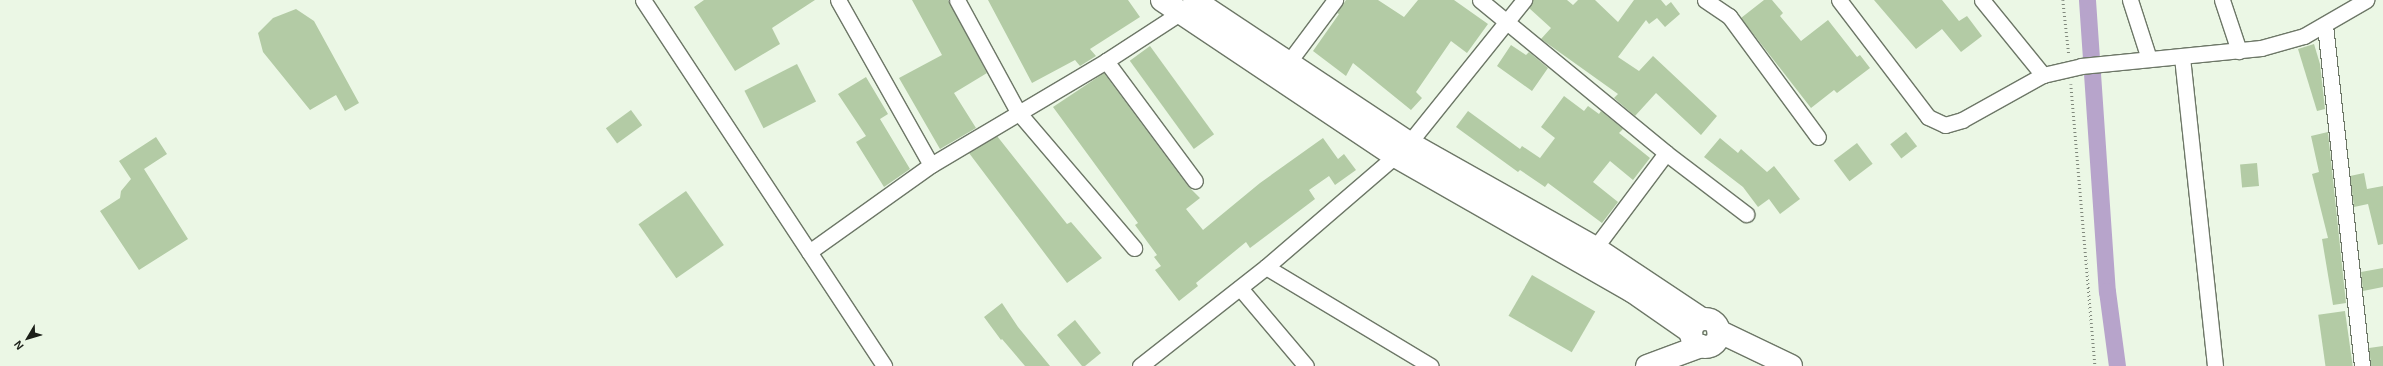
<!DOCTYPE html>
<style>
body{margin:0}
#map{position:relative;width:2383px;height:366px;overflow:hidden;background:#ebf7e5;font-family:Arial,sans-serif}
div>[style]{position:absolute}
.canal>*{height:17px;margin:-8.5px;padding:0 8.5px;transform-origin:8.5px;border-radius:8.5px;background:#b7a4cb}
.building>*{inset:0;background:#b3cba5;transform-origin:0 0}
.path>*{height:2.5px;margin-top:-1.25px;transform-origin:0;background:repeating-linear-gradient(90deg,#81897d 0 1px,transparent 0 4px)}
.roads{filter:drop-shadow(1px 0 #6d7767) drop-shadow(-1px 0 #6d7767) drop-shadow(0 1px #6d7767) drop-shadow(0 -1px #6d7767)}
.street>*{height:15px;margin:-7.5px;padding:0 7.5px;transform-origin:7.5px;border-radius:7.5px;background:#fff}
.secondary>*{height:22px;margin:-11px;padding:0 11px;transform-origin:11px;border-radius:11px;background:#fff}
.secondary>.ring{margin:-11px;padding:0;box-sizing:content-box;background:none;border:22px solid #fff;border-radius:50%}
span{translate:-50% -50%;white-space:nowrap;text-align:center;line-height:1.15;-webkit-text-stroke:3px #ebf7e5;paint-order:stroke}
.north{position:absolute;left:8px;top:318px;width:40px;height:40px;-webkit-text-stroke:3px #ebf7e5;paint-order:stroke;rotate:232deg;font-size:11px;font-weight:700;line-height:16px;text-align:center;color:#1b1f18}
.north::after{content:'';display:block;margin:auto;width:14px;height:18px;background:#1b1f18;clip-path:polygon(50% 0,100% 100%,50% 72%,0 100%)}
</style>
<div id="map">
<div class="canal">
<div style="left:2087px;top:0;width:292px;rotate:86.1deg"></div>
<div style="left:2107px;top:291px;width:76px;rotate:82.4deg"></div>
</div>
<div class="building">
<div style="clip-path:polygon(704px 0,815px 0,772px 28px,780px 44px,735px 71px,694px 7px)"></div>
<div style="clip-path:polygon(912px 0,948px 0,987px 73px,954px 93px,976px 128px,940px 149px,899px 78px,942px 55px)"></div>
<div style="clip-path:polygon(988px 0,1128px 0,1140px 17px,1090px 49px,1096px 56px,1080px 66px,1075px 60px,1032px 83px)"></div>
<div style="clip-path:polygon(1346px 0,1378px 0,1404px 17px,1418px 0,1454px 0,1488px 24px,1467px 53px,1451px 41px,1416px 92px,1422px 98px,1411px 110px,1353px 63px,1346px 76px,1313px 51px,1339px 14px,1337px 13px)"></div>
<div style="clip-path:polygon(1533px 0,1567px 0,1573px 5px,1578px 0,1595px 0,1618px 22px,1634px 0,1661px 0,1666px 6px,1671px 2px,1680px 14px,1665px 27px,1657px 18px,1649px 24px,1646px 20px,1618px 57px,1639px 71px,1653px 56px,1717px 116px,1701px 135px,1656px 93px,1635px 116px,1614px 98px,1618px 94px,1541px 39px,1551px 28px,1529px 8px)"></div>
<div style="clip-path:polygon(1764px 0,1772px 0,1783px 13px,1780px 16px,1801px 41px,1828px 20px,1857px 57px,1860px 55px,1870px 68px,1837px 93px,1834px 90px,1811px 108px,1741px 18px)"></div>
<div style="clip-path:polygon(1874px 0,1942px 0,1959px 21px,1967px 16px,1982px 36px,1961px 52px,1942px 29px,1916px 49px)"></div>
<div style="clip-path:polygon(296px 9px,314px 21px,359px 103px,345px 111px,336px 95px,310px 110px,263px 52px,258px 33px,273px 18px)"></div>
<div style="clip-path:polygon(2314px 44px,2320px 64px,2325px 109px,2317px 111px,2298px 49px)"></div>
<div style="clip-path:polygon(1511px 45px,1526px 55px,1529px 52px,1548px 68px,1532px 91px,1497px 66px)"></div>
<div style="left:1150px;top:46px;width:109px;height:25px;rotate:54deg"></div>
<div style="left:797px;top:64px;width:42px;height:59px;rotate:63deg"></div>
<div style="clip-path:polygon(1104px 73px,1188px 186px,1200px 198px,1186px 209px,1203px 230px,1260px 183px,1323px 138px,1338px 159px,1344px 154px,1356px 170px,1335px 185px,1329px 176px,1309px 190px,1315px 199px,1250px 248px,1246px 242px,1196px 283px,1198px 286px,1179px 301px,1155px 270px,1161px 266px,1154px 257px,1157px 255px,1135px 225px,1138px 223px,1053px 107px)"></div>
<div style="clip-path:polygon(866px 77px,888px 114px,880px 119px,910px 169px,884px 187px,856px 142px,866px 136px,838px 94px)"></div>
<div style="clip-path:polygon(1564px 96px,1584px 111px,1588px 106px,1599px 114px,1601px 111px,1623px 129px,1619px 133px,1650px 158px,1633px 180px,1610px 161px,1593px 182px,1618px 202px,1602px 223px,1548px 183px,1545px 187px,1520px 170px,1518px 172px,1456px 127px,1468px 111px,1520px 149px,1522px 146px,1540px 158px,1555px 138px,1541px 127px)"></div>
<div style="left:631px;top:110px;width:19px;height:31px;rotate:54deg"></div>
<div style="left:1906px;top:132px;width:18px;height:20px;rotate:52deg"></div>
<div style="clip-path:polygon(2328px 132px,2346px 303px,2333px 305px,2322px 239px,2328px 238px,2312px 174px,2319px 172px,2311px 136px)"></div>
<div style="clip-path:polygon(997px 136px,1067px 224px,1071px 222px,1102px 258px,1067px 283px,969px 153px)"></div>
<div style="clip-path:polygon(156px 137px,167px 154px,144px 169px,188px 239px,139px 270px,100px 211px,120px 198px,121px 191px,131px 179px,119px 161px)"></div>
<div style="clip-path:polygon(1720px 138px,1738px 153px,1741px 149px,1767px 172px,1774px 166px,1800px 199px,1780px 214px,1769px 199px,1758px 207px,1743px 187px,1704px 157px)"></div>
<div style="left:1857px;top:143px;width:26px;height:29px;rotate:53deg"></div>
<div style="left:2257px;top:163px;width:23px;height:17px;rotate:85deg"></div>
<div style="clip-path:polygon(2364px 173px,2367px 189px,2383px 186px,2383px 244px,2378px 245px,2368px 204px,2354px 207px,2350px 176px)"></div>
<div style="left:686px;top:191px;width:66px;height:58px;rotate:55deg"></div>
<div style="clip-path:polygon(2383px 268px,2383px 287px,2363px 291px,2361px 272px)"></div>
<div style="left:1532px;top:275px;width:73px;height:47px;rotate:30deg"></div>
<div style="clip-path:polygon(1002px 303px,1018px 327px,1050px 366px,1025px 366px,1002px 339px,1001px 340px,984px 317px)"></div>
<div style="left:2345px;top:311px;width:56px;height:27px;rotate:82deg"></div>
<div style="clip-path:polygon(1075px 320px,1101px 353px,1085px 366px,1082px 366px,1057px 335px)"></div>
<div style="clip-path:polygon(2383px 346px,2383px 366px,2371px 366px,2369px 348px)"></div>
</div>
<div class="path">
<div style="left:2063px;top:0;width:55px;rotate:83.8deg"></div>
<div style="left:2071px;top:84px;width:283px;rotate:85.1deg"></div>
</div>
<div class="roads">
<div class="street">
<div style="left:643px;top:0;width:438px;rotate:56.6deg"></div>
<div style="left:838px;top:0;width:189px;rotate:60.6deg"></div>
<div style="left:957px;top:0;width:128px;rotate:61.4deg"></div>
<div style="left:1018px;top:112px;width:179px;rotate:49.5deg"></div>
<div style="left:1480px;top:0;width:241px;rotate:39.4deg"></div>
<div style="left:1666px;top:153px;width:119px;rotate:126.8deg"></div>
<div style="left:1705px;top:0;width:29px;rotate:34deg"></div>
<div style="left:1729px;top:16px;width:150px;rotate:53.7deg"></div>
<div style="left:1839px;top:0;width:147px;rotate:52.7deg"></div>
<div style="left:1928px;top:117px;width:19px;rotate:25deg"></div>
<div style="left:1945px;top:125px;width:18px;rotate:-16deg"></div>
<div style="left:1962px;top:120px;width:93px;rotate:-29.1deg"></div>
<div style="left:1982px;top:0;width:97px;rotate:50.9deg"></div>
<div style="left:2043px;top:75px;width:39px;rotate:-13deg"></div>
<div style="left:2081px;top:66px;width:181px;rotate:-5.7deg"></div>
<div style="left:2261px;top:48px;width:45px;rotate:-15.6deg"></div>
<div style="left:2304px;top:36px;width:72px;rotate:-30.1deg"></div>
<div style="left:2130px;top:0;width:62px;rotate:72.1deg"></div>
<div style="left:2222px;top:0;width:54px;rotate:71.6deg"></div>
<div style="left:2325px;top:25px;width:343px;rotate:83.8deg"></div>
<div style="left:2182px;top:57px;width:311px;rotate:83.9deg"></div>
<div style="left:1106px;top:61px;width:149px;rotate:53.4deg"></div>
<div style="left:1288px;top:63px;width:79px;rotate:-53.3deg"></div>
<div style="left:1666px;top:153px;width:101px;rotate:37.3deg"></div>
<div style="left:809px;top:252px;width:150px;rotate:-35.5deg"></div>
<div style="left:931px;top:165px;width:204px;rotate:-30.7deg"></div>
<div style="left:1106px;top:61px;width:88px;rotate:-33deg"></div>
<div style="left:1266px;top:267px;width:192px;rotate:31deg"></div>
<div style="left:1240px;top:288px;width:102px;rotate:49.8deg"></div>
<div style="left:1140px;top:366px;width:160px;rotate:-38.2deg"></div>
<div style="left:1266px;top:267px;width:170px;rotate:-40.7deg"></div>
<div style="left:1395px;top:156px;width:19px;rotate:-43deg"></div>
<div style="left:1409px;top:143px;width:184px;rotate:-51.2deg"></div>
</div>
<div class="secondary">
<div style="left:1162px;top:0;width:280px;rotate:33.8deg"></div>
<div style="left:1395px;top:156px;width:273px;rotate:29.7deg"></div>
<div style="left:1632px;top:291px;width:72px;rotate:34.8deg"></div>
<div style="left:1194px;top:0;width:258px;rotate:33.6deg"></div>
<div style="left:1409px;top:143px;width:214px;rotate:29.4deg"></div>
<div style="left:1595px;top:248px;width:128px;rotate:33.6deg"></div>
<div class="ring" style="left:1691px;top:319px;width:6px;height:6px"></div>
<div style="left:1718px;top:331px;width:81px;rotate:25.6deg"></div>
<div style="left:1647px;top:366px;width:58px;rotate:-20.3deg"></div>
</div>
</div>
<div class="north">N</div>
</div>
